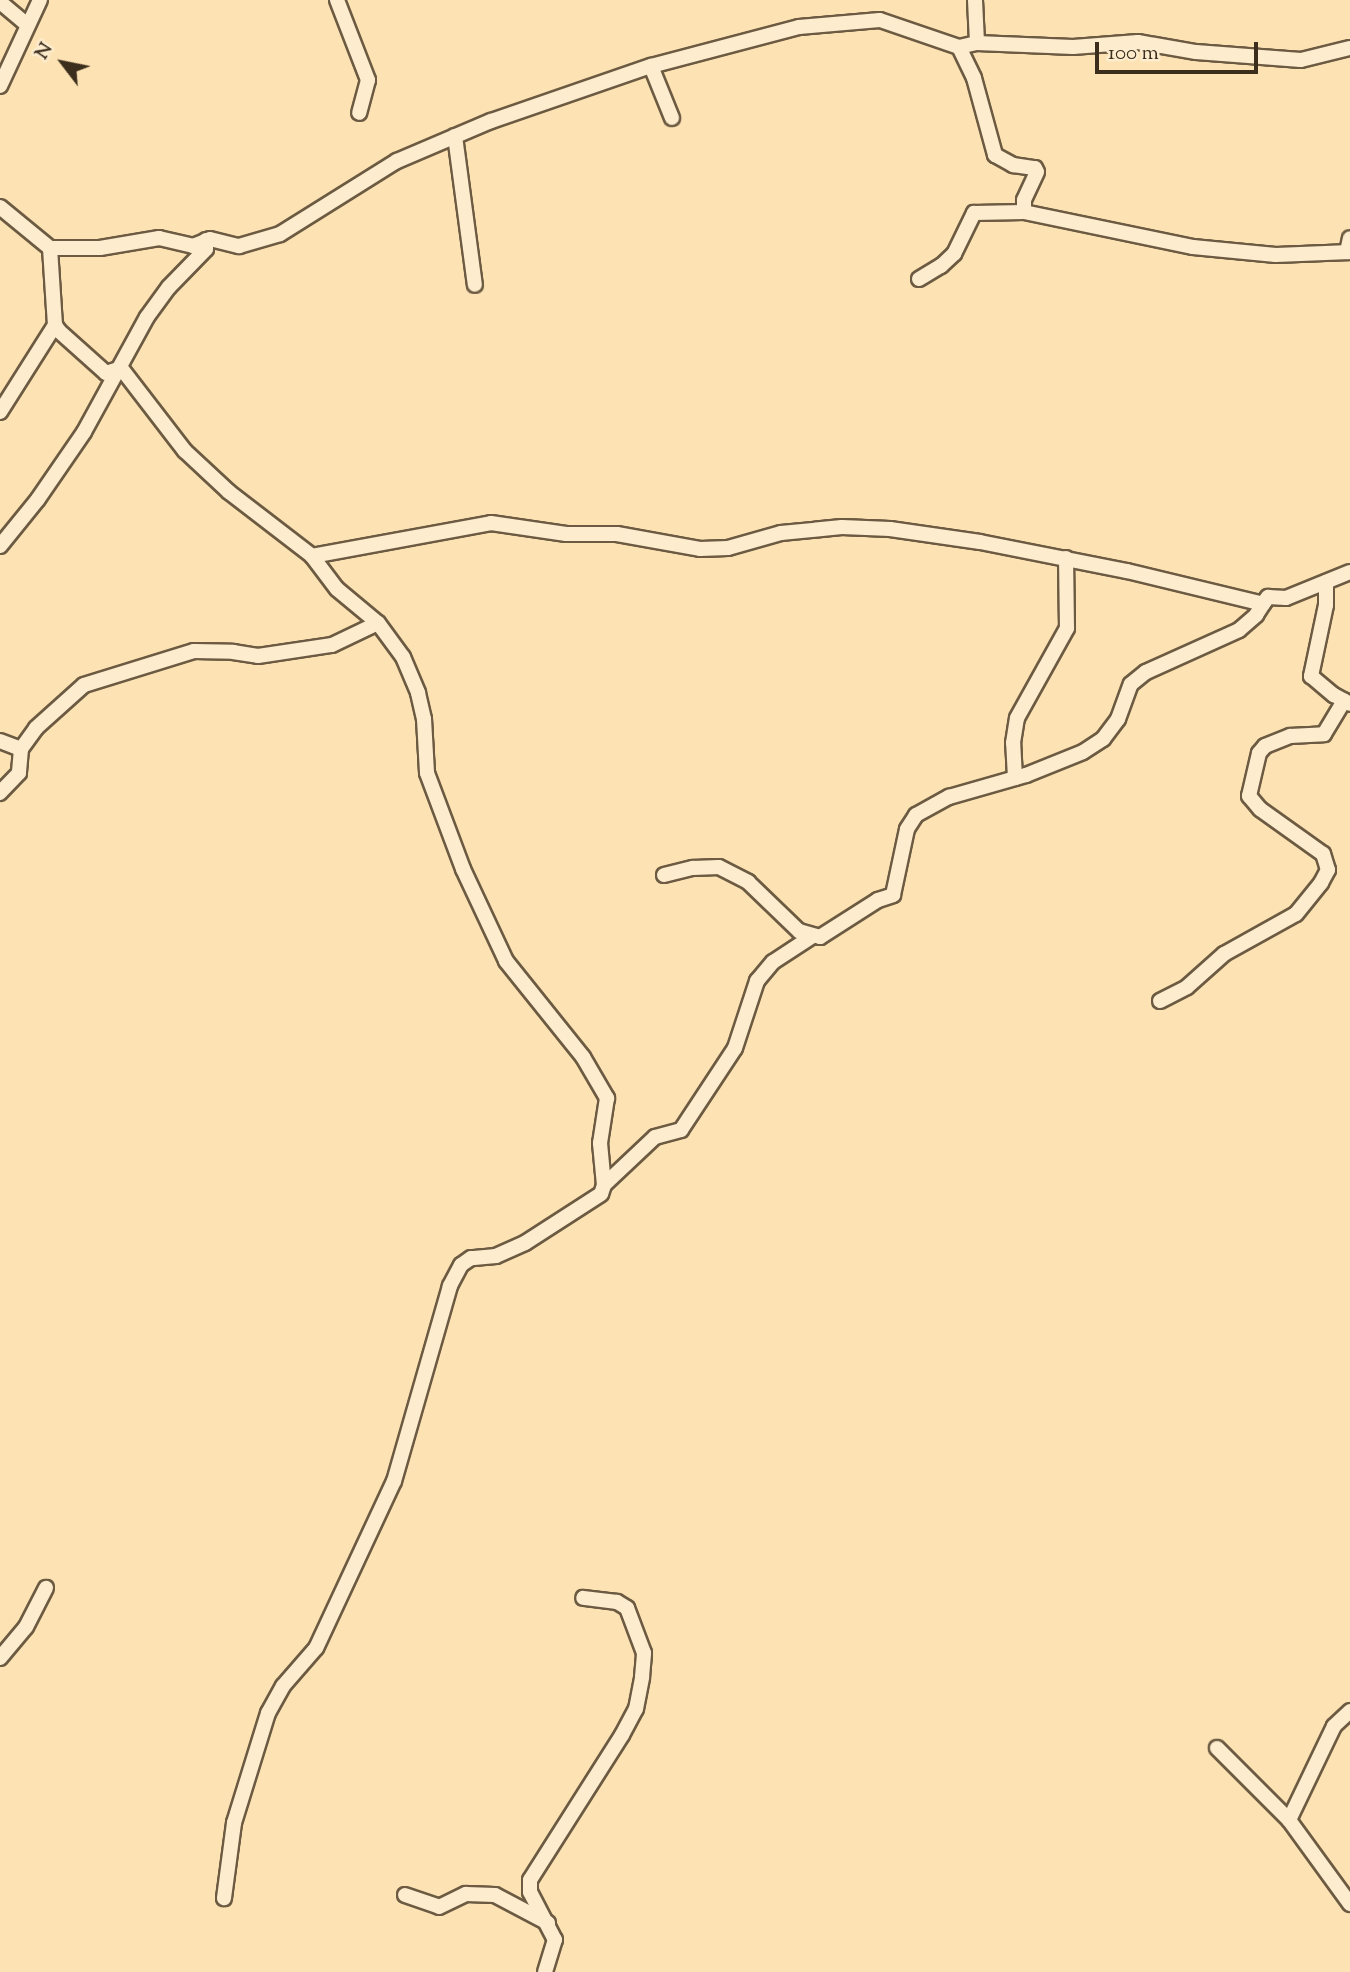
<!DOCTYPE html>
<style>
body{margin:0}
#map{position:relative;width:1350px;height:1972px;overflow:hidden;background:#fde2b3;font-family:"Sorts Mill Goudy",serif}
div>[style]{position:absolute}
.roads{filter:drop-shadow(2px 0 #6c5b42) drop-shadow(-2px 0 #6c5b42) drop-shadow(0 2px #6c5b42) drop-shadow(0 -2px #6c5b42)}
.minor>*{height:14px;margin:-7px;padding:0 7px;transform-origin:7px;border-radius:7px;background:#feecce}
span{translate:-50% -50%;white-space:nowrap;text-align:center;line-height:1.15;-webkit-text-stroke:5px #feecce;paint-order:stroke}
.north{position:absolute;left:28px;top:28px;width:70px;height:70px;-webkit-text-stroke:5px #feecce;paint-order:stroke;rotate:302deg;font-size:19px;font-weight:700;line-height:28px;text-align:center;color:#3b2e1d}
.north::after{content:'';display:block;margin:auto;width:24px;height:32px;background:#3b2e1d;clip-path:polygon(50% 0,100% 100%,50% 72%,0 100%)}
.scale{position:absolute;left:1095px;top:42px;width:163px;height:32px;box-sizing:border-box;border:4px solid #3b2e1d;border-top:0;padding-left:9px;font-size:21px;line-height:24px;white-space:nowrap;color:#3b2e1d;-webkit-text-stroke:5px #feecce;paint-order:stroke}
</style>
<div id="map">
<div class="roads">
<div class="minor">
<div style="left:337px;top:0;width:86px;rotate:68.8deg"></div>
<div style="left:368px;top:80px;width:34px;rotate:105deg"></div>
<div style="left:975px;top:0;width:43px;rotate:87.3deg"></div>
<div style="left:0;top:2px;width:35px;rotate:40deg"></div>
<div style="left:959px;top:47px;width:34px;rotate:64deg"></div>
<div style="left:974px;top:78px;width:80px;rotate:74.7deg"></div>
<div style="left:995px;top:155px;width:21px;rotate:29deg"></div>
<div style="left:1013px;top:165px;width:22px;rotate:8deg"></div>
<div style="left:1035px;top:168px;width:4px;rotate:63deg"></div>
<div style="left:1037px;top:172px;width:31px;rotate:115deg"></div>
<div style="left:1024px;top:200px;width:12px;rotate:90deg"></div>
<div style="left:651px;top:66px;width:56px;rotate:68deg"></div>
<div style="left:0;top:86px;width:95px;rotate:-65.1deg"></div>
<div style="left:455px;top:136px;width:150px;rotate:82.4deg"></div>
<div style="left:0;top:207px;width:65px;rotate:39.4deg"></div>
<div style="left:50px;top:248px;width:77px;rotate:86.3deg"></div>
<div style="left:55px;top:325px;width:7px;rotate:56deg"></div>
<div style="left:59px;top:331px;width:63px;rotate:41.8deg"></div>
<div style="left:106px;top:373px;width:16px;rotate:-18deg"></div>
<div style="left:121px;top:368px;width:105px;rotate:52.4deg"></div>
<div style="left:185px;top:451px;width:60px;rotate:43deg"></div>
<div style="left:229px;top:492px;width:105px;rotate:37.6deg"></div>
<div style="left:312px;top:556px;width:41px;rotate:52.9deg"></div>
<div style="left:337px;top:589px;width:53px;rotate:39.7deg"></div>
<div style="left:378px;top:623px;width:42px;rotate:53.7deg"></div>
<div style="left:403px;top:657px;width:39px;rotate:67deg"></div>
<div style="left:418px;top:693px;width:27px;rotate:77deg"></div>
<div style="left:424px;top:719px;width:54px;rotate:86.8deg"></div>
<div style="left:427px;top:773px;width:103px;rotate:69.4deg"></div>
<div style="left:463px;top:869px;width:102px;rotate:64.9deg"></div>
<div style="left:506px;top:961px;width:123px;rotate:51.3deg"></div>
<div style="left:583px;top:1057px;width:48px;rotate:59.7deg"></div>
<div style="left:607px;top:1098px;width:46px;rotate:98.8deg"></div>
<div style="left:600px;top:1143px;width:42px;rotate:84.6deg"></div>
<div style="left:604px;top:1185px;width:9px;rotate:108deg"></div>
<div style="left:601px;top:1194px;width:90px;rotate:147.2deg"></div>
<div style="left:525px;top:1243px;width:32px;rotate:156deg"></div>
<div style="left:496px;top:1256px;width:25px;rotate:175deg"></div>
<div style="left:471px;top:1258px;width:12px;rotate:145deg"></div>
<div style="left:461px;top:1265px;width:24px;rotate:118deg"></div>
<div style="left:450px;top:1286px;width:203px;rotate:106deg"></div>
<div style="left:394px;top:1481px;width:184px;rotate:115deg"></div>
<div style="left:316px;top:1648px;width:50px;rotate:131deg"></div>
<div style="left:283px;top:1686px;width:31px;rotate:119deg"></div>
<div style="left:268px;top:1713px;width:115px;rotate:107.2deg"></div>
<div style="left:234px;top:1823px;width:76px;rotate:97.6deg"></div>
<div style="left:50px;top:248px;width:50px"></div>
<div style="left:100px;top:248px;width:60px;rotate:-9.6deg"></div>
<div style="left:159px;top:238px;width:35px;rotate:13deg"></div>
<div style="left:193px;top:246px;width:18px;rotate:-22deg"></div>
<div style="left:210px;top:239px;width:30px;rotate:14deg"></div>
<div style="left:239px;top:246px;width:43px;rotate:-16.3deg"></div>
<div style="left:280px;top:234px;width:138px;rotate:-32deg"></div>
<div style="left:397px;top:161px;width:102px;rotate:-23.1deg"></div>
<div style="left:491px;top:121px;width:169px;rotate:-19deg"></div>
<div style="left:651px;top:66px;width:153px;rotate:-14.8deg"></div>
<div style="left:799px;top:27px;width:81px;rotate:-4.9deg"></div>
<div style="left:880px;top:20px;width:83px;rotate:18.9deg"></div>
<div style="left:959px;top:47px;width:18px;rotate:-13deg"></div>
<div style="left:977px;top:43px;width:96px;rotate:2.4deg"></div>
<div style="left:1073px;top:47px;width:65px;rotate:-4.4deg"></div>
<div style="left:1138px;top:42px;width:59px;rotate:9.8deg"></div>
<div style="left:1196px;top:52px;width:105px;rotate:4.4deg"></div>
<div style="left:1301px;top:60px;width:50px;rotate:-13.8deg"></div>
<div style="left:1347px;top:252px;width:14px;rotate:-78deg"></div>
<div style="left:919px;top:279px;width:26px;rotate:-31deg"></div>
<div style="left:941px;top:266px;width:18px;rotate:-43deg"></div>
<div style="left:954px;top:254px;width:46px;rotate:-64deg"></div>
<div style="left:974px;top:213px;width:50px;rotate:-1.1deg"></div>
<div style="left:1024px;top:212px;width:173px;rotate:11.7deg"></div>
<div style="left:1193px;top:247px;width:83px;rotate:5.5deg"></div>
<div style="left:1276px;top:255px;width:74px;rotate:-2.3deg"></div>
<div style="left:0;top:412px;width:103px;rotate:-57.7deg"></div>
<div style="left:0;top:546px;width:60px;rotate:-51deg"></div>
<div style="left:38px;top:499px;width:81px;rotate:-55.5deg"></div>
<div style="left:84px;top:432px;width:131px;rotate:-61.3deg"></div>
<div style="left:147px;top:317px;width:37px;rotate:-54deg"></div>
<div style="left:169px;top:287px;width:53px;rotate:-45.8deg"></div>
<div style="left:206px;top:249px;width:9px;rotate:-90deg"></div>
<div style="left:312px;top:556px;width:182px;rotate:-10.4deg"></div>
<div style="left:491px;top:523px;width:76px;rotate:8.3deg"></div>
<div style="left:566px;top:534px;width:51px"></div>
<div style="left:617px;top:534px;width:84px;rotate:10.2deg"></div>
<div style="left:700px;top:549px;width:28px;rotate:-2deg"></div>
<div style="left:728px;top:548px;width:55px;rotate:-15.8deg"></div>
<div style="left:781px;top:533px;width:61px;rotate:-5.6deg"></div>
<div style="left:842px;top:527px;width:48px;rotate:2.4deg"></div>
<div style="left:890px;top:529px;width:91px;rotate:8.2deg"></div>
<div style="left:980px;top:542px;width:150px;rotate:11.2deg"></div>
<div style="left:1127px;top:571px;width:140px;rotate:13.6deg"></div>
<div style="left:1263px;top:604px;width:9px;rotate:-54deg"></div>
<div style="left:1268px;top:597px;width:18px;rotate:3deg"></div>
<div style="left:1286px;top:598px;width:69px;rotate:-22.1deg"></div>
<div style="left:1326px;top:582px;width:23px;rotate:90deg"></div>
<div style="left:1326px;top:605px;width:73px;rotate:101.9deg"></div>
<div style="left:1311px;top:676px;width:30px;rotate:40deg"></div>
<div style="left:1334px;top:695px;width:18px;rotate:29deg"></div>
<div style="left:0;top:741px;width:22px;rotate:21deg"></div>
<div style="left:21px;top:749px;width:24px;rotate:95deg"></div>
<div style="left:19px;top:773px;width:28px;rotate:134deg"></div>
<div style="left:21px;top:749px;width:26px;rotate:-54deg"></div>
<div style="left:36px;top:728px;width:64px;rotate:-41.9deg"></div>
<div style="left:84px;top:685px;width:115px;rotate:-17.2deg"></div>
<div style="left:194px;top:651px;width:39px;rotate:1deg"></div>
<div style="left:233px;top:652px;width:25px;rotate:9deg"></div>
<div style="left:258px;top:656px;width:75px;rotate:-8.5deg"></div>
<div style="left:332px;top:645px;width:51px;rotate:-25.6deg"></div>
<div style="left:1015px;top:778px;width:35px;rotate:-93deg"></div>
<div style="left:1013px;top:743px;width:25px;rotate:-81deg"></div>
<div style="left:1017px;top:718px;width:103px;rotate:-60.9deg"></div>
<div style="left:1067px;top:628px;width:70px;rotate:-90.8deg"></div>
<div style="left:664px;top:875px;width:30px;rotate:-14deg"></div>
<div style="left:693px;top:868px;width:26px;rotate:-2deg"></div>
<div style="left:719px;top:867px;width:33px;rotate:27deg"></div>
<div style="left:748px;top:882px;width:71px;rotate:43.9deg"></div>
<div style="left:799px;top:931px;width:22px;rotate:16deg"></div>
<div style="left:820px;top:937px;width:69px;rotate:-32.5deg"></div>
<div style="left:878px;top:900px;width:16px;rotate:-18deg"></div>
<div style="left:893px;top:895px;width:67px;rotate:-78deg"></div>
<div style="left:907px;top:829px;width:17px;rotate:-57deg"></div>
<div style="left:916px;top:815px;width:38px;rotate:-29deg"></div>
<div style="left:949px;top:797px;width:80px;rotate:-15.9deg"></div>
<div style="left:1026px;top:775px;width:61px;rotate:-22deg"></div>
<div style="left:1083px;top:752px;width:24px;rotate:-33deg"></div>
<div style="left:1103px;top:739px;width:25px;rotate:-53deg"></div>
<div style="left:1118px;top:719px;width:37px;rotate:-70deg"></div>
<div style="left:1131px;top:684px;width:19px;rotate:-39deg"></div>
<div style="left:1146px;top:672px;width:102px;rotate:-24.3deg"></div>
<div style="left:1239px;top:630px;width:23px;rotate:-41deg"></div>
<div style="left:1256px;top:615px;width:20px;rotate:-57deg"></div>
<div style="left:1160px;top:1001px;width:30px;rotate:-27deg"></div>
<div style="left:1187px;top:987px;width:50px;rotate:-41.7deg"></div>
<div style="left:1224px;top:954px;width:82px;rotate:-29.1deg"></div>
<div style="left:1296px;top:914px;width:40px;rotate:-51deg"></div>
<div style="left:1321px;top:883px;width:15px;rotate:-62deg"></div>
<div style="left:1328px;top:870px;width:17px;rotate:-107deg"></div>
<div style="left:1323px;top:854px;width:77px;rotate:-144.5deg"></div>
<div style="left:1260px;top:809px;width:17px;rotate:-130deg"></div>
<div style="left:1249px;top:796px;width:44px;rotate:-76.9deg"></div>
<div style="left:1259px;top:753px;width:9px;rotate:-49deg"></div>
<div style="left:1265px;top:746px;width:27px;rotate:-22deg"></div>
<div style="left:1290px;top:736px;width:34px;rotate:-3deg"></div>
<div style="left:1324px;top:734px;width:39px;rotate:-59deg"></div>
<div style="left:604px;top:1185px;width:70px;rotate:-43.3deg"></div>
<div style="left:655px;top:1137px;width:27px;rotate:-15deg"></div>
<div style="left:681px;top:1130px;width:98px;rotate:-56.6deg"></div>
<div style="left:735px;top:1048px;width:71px;rotate:-71.8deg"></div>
<div style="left:757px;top:981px;width:25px;rotate:-50deg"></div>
<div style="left:773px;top:962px;width:45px;rotate:-33.3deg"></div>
<div style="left:0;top:1658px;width:40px;rotate:-50deg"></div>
<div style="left:26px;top:1627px;width:44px;rotate:-62.9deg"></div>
<div style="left:1217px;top:1748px;width:102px;rotate:45deg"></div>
<div style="left:1289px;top:1820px;width:104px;rotate:54deg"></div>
<div style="left:1289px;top:1820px;width:104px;rotate:-64.4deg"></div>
<div style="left:1334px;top:1726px;width:22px;rotate:-43deg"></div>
<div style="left:405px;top:1895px;width:36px;rotate:19deg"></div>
<div style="left:439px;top:1907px;width:30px;rotate:-26deg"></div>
<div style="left:466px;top:1894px;width:29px;rotate:2deg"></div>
<div style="left:495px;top:1895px;width:60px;rotate:27.8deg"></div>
<div style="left:545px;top:1972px;width:34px;rotate:-73deg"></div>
<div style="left:555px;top:1940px;width:54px;rotate:-117.5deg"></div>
<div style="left:530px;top:1892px;width:12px;rotate:-90deg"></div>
<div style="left:530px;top:1880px;width:172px;rotate:-57.6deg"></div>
<div style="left:622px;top:1735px;width:30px;rotate:-62deg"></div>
<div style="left:636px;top:1709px;width:33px;rotate:-79deg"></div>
<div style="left:642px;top:1677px;width:24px;rotate:-85deg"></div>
<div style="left:644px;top:1653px;width:48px;rotate:-110.7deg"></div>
<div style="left:627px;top:1608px;width:12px;rotate:-149deg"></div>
<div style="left:617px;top:1602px;width:34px;rotate:-173deg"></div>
</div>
</div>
<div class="north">N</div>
<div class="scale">100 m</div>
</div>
